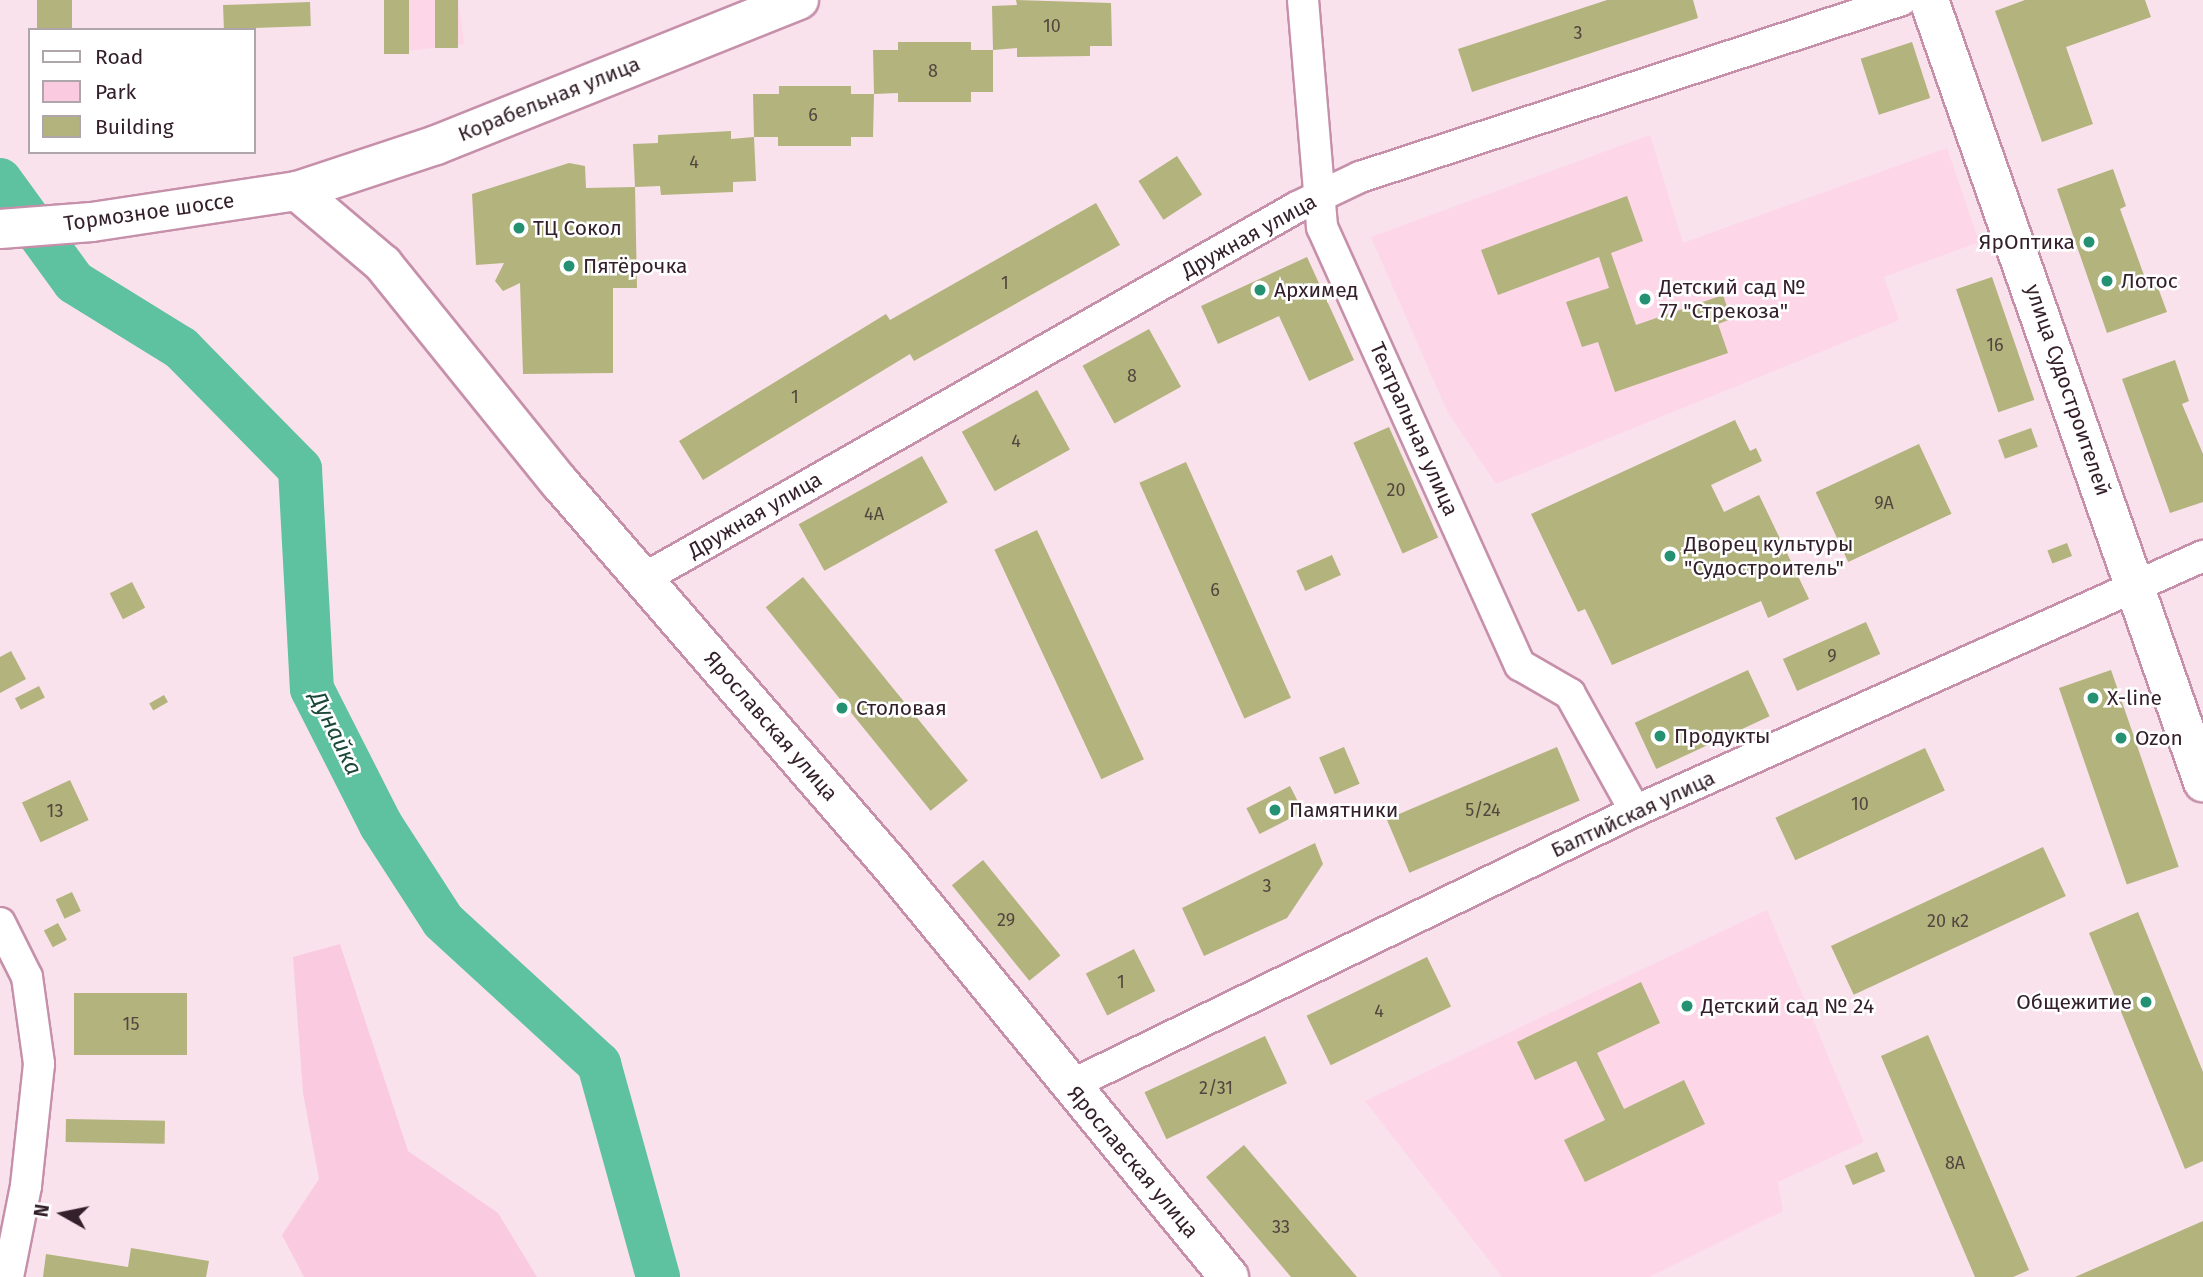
<!DOCTYPE html>
<meta charset="utf-8">
<style>
body{margin:0}
#map{position:relative;width:2203px;height:1277px;overflow:hidden;background:#f9e2ec;font-family:"Fira Sans",sans-serif}
div>[style]{position:absolute}
.built>*{inset:0;background:#fdd6e8}
.green>*{inset:0;background:#facae0}
.river>*{height:44px;margin:-22px;padding:0 22px;transform-origin:22px;border-radius:22px;background:#5ec1a0}
.building>*{inset:0;background:#b2b37d;transform-origin:0 0}
.roads{filter:drop-shadow(2px 0 #c690aa) drop-shadow(-2px 0 #c690aa) drop-shadow(0 2px #c690aa) drop-shadow(0 -2px #c690aa)}
.street>*{height:30px;margin:-15px;padding:0 15px;transform-origin:15px;border-radius:15px;background:#fff}
.secondary>*{height:38px;margin:-19px;padding:0 19px;transform-origin:19px;border-radius:19px;background:#fff}
.dots>*{width:19px;height:19px;translate:-50% -50%;box-sizing:border-box;border:4px solid #fff;border-radius:50%}
span{translate:-50% -50%;white-space:nowrap;text-align:center;line-height:1.15;-webkit-text-stroke:5px #fff;paint-order:stroke}
.number-label{font-size:18px;color:#54453f}
.number-label span{-webkit-text-stroke-width:0}
.street-label{font-size:21px;color:#34202a}
.poi-label{font-size:21px;color:#34202a}
.left{translate:0 -50%;text-align:left}
.right{translate:-100% -50%;text-align:right}
.water-label{font-size:23px;color:#1b4738;font-style:italic}
.legend{position:absolute;left:28px;top:28px;width:228px;height:126px;box-sizing:border-box;background:#fff;border:2px solid #aea6aa;margin:0;padding:9px 12px;list-style:none;font-size:21px;color:#34202a}
.legend li{display:flex;align-items:center;gap:14px;height:35px}
.legend b{width:35px;border:2px solid #aea6aa}
.north{position:absolute;left:28px;top:1179px;width:70px;height:70px;-webkit-text-stroke:5px #fff;paint-order:stroke;rotate:279deg;font-size:19px;font-weight:700;line-height:28px;text-align:center;color:#34202a}
.north::after{content:'';display:block;margin:auto;width:24px;height:32px;background:#34202a;clip-path:polygon(50% 0,100% 100%,50% 72%,0 100%)}
</style>
<div id="map">
<div class="built">
<div style="clip-path:polygon(384px 0,458px 0,464px 44px,392px 53px)"></div>
<div style="clip-path:polygon(1650px 135px,1683px 243px,1947px 148px,1979px 242px,1884px 277px,1899px 320px,1496px 484px,1448px 413px,1371px 237px)"></div>
<div style="clip-path:polygon(1767px 910px,1864px 1142px,1778px 1182px,1783px 1211px,1649px 1277px,1502px 1277px,1365px 1101px)"></div>
</div>
<div class="green">
<div style="clip-path:polygon(340px 944px,408px 1151px,498px 1213px,537px 1277px,304px 1277px,282px 1235px,319px 1179px,303px 1093px,293px 957px)"></div>
</div>
<div class="river">
<div style="left:0;top:180px;width:126px;rotate:54deg"></div>
<div style="left:74px;top:282px;width:126px;rotate:31.7deg"></div>
<div style="left:181px;top:348px;width:170px;rotate:45.5deg"></div>
<div style="left:300px;top:469px;width:220px;rotate:86.9deg"></div>
<div style="left:312px;top:689px;width:153px;rotate:63.1deg"></div>
<div style="left:381px;top:825px;width:114px;rotate:57.1deg"></div>
<div style="left:443px;top:921px;width:212px;rotate:42.5deg"></div>
<div style="left:599px;top:1064px;width:221px;rotate:74.5deg"></div>
</div>
<div class="building">
<div style="left:37px;top:0;width:35px;height:30px"></div>
<div style="left:384px;top:0;width:25px;height:54px"></div>
<div style="left:435px;top:0;width:23px;height:48px"></div>
<div style="clip-path:polygon(1016px 0,1111px 3px,1112px 46px,1090px 46px,1090px 56px,1017px 57px,1017px 48px,993px 50px,992px 6px,1017px 5px)"></div>
<div style="clip-path:polygon(1607px 0,1693px 0,1698px 18px,1472px 92px,1458px 49px)"></div>
<div style="clip-path:polygon(2025px 0,2145px 0,2151px 17px,2066px 47px,2093px 124px,2042px 142px,1995px 11px)"></div>
<div style="left:310px;top:2px;width:24px;height:87px;rotate:88deg"></div>
<div style="clip-path:polygon(898px 42px,971px 42px,971px 50px,993px 50px,993px 92px,971px 92px,971px 102px,898px 102px,898px 93px,874px 94px,873px 50px,898px 50px)"></div>
<div style="left:1912px;top:42px;width:59px;height:54px;rotate:72deg"></div>
<div style="clip-path:polygon(779px 86px,851px 86px,851px 94px,874px 94px,873px 137px,851px 137px,851px 146px,778px 146px,778px 137px,754px 137px,753px 94px,779px 94px)"></div>
<div style="clip-path:polygon(731px 131px,731px 139px,754px 137px,756px 181px,733px 182px,733px 192px,661px 195px,660px 186px,635px 187px,637px 288px,613px 288px,613px 373px,523px 374px,520px 283px,503px 291px,495px 281px,504px 263px,476px 265px,472px 194px,569px 163px,585px 166px,586px 188px,635px 187px,633px 144px,658px 143px,658px 135px)"></div>
<div style="left:1177px;top:156px;width:46px;height:46px;rotate:57deg"></div>
<div style="clip-path:polygon(2113px 169px,2126px 206px,2120px 209px,2149px 289px,2157px 285px,2167px 312px,2107px 333px,2057px 189px)"></div>
<div style="clip-path:polygon(1627px 196px,1643px 241px,1611px 253px,1636px 325px,1723px 295px,1731px 319px,1718px 324px,1728px 353px,1615px 392px,1598px 342px,1582px 347px,1566px 302px,1609px 288px,1599px 257px,1498px 295px,1481px 250px)"></div>
<div style="clip-path:polygon(1096px 203px,1120px 245px,914px 361px,910px 354px,703px 480px,679px 441px,886px 314px,890px 320px)"></div>
<div style="clip-path:polygon(1307px 257px,1354px 360px,1309px 381px,1279px 316px,1218px 344px,1201px 306px)"></div>
<div style="left:1992px;top:277px;width:130px;height:38px;rotate:71deg"></div>
<div style="left:1149px;top:329px;width:66px;height:76px;rotate:61deg"></div>
<div style="clip-path:polygon(2175px 360px,2189px 401px,2182px 404px,2203px 454px,2203px 502px,2170px 513px,2122px 379px)"></div>
<div style="left:1037px;top:390px;width:68px;height:86px;rotate:61deg"></div>
<div style="clip-path:polygon(1735px 420px,1750px 451px,1756px 448px,1762px 461px,1711px 485px,1724px 512px,1759px 495px,1809px 599px,1768px 618px,1761px 601px,1612px 665px,1585px 609px,1578px 612px,1531px 514px)"></div>
<div style="left:1389px;top:427px;width:121px;height:39px;rotate:66deg"></div>
<div style="left:2031px;top:428px;width:20px;height:35px;rotate:70deg"></div>
<div style="left:1919px;top:444px;width:77px;height:114px;rotate:65deg"></div>
<div style="left:922px;top:456px;width:53px;height:141px;rotate:61deg"></div>
<div style="left:1186px;top:462px;width:258px;height:51px;rotate:66deg"></div>
<div style="left:1037px;top:530px;width:253px;height:47px;rotate:65deg"></div>
<div style="left:2067px;top:543px;width:14px;height:21px;rotate:69deg"></div>
<div style="left:1332px;top:555px;width:22px;height:39px;rotate:66deg"></div>
<div style="left:803px;top:577px;width:262px;height:48px;rotate:51deg"></div>
<div style="left:132px;top:582px;width:29px;height:25px;rotate:63deg"></div>
<div style="left:1866px;top:622px;width:35px;height:91px;rotate:66deg"></div>
<div style="clip-path:polygon(11px 651px,26px 679px,0 693px,0 657px)"></div>
<div style="left:1748px;top:670px;width:51px;height:125px;rotate:65deg"></div>
<div style="left:2111px;top:670px;width:208px;height:55px;rotate:71deg"></div>
<div style="left:39px;top:686px;width:13px;height:27px;rotate:63deg"></div>
<div style="left:164px;top:695px;width:8px;height:17px;rotate:60deg"></div>
<div style="left:1344px;top:747px;width:40px;height:27px;rotate:67deg"></div>
<div style="left:1557px;top:747px;width:58px;height:185px;rotate:67deg"></div>
<div style="left:1925px;top:748px;width:47px;height:165px;rotate:65deg"></div>
<div style="left:70px;top:780px;width:44px;height:53px;rotate:65deg"></div>
<div style="left:1290px;top:786px;width:29px;height:49px;rotate:63deg"></div>
<div style="clip-path:polygon(1315px 843px,1323px 864px,1287px 918px,1204px 956px,1182px 908px)"></div>
<div style="left:2043px;top:847px;width:54px;height:234px;rotate:65deg"></div>
<div style="left:983px;top:860px;width:123px;height:40px;rotate:51deg"></div>
<div style="left:72px;top:892px;width:21px;height:18px;rotate:65deg"></div>
<div style="clip-path:polygon(2138px 912px,2203px 1072px,2203px 1161px,2185px 1169px,2089px 933px)"></div>
<div style="left:58px;top:923px;width:19px;height:16px;rotate:62deg"></div>
<div style="left:1134px;top:949px;width:47px;height:54px;rotate:63deg"></div>
<div style="left:1427px;top:957px;width:55px;height:134px;rotate:64deg"></div>
<div style="clip-path:polygon(1641px 982px,1660px 1023px,1597px 1053px,1624px 1109px,1684px 1080px,1705px 1124px,1585px 1182px,1564px 1140px,1605px 1120px,1576px 1061px,1535px 1080px,1517px 1042px)"></div>
<div style="left:74px;top:993px;width:113px;height:62px"></div>
<div style="clip-path:polygon(1928px 1035px,2029px 1270px,2013px 1277px,1975px 1277px,1881px 1056px)"></div>
<div style="left:1265px;top:1036px;width:52px;height:133px;rotate:65deg"></div>
<div style="left:66px;top:1119px;width:99px;height:23px;rotate:1deg"></div>
<div style="clip-path:polygon(1244px 1145px,1357px 1277px,1291px 1277px,1206px 1177px)"></div>
<div style="left:1877px;top:1152px;width:21px;height:35px;rotate:67deg"></div>
<div style="clip-path:polygon(2203px 1221px,2203px 1277px,2075px 1277px)"></div>
<div style="clip-path:polygon(131px 1248px,209px 1261px,206px 1277px,43px 1277px,46px 1254px,128px 1267px)"></div>
</div>
<div class="roads">
<div class="street">
<div style="left:1303px;top:0;width:228px;rotate:85.2deg"></div>
<div style="left:1322px;top:227px;width:481px;rotate:65.7deg"></div>
<div style="left:1520px;top:665px;width:58px;rotate:30.1deg"></div>
<div style="left:1570px;top:694px;width:134px;rotate:60.9deg"></div>
<div style="left:643px;top:579px;width:752px;rotate:-29.63deg"></div>
<div style="left:1297px;top:207px;width:70px;rotate:-25.5deg"></div>
<div style="left:1360px;top:177px;width:570px;rotate:-18.09deg"></div>
<div style="left:0;top:923px;width:60px;rotate:63.4deg"></div>
<div style="left:27px;top:977px;width:88px;rotate:82.1deg"></div>
<div style="left:39px;top:1064px;width:123px;rotate:96.1deg"></div>
<div style="left:26px;top:1186px;width:93px;rotate:101.2deg"></div>
<div style="left:1069px;top:1086px;width:629px;rotate:-25.91deg"></div>
<div style="left:1635px;top:811px;width:623px;rotate:-24.18deg"></div>
</div>
<div class="secondary">
<div style="left:1929px;top:0;width:829px;rotate:70.69deg"></div>
<div style="left:297px;top:191px;width:113px;rotate:40.3deg"></div>
<div style="left:383px;top:264px;width:282px;rotate:51.1deg"></div>
<div style="left:560px;top:483px;width:510px;rotate:49.13deg"></div>
<div style="left:894px;top:869px;width:528px;rotate:50.61deg"></div>
<div style="left:0;top:229px;width:92px;rotate:-4.4deg"></div>
<div style="left:92px;top:222px;width:207px;rotate:-8.6deg"></div>
<div style="left:297px;top:191px;width:146px;rotate:-18.3deg"></div>
<div style="left:436px;top:145px;width:391px;rotate:-21.8deg"></div>
</div>
</div>
<div class="dots">
<div style="left:519px;top:228px;background:#249272"></div>
<div style="left:2089px;top:242px;background:#249272"></div>
<div style="left:569px;top:266px;background:#249272"></div>
<div style="left:2107px;top:281px;background:#249272"></div>
<div style="left:1260px;top:290px;background:#249272"></div>
<div style="left:1645px;top:299px;background:#249272"></div>
<div style="left:1670px;top:556px;background:#249272"></div>
<div style="left:2093px;top:698px;background:#249272"></div>
<div style="left:842px;top:708px;background:#249272"></div>
<div style="left:1660px;top:736px;background:#249272"></div>
<div style="left:2121px;top:738px;background:#249272"></div>
<div style="left:1275px;top:810px;background:#249272"></div>
<div style="left:2146px;top:1002px;background:#249272"></div>
<div style="left:1687px;top:1006px;background:#249272"></div>
</div>
<div class="number-label">
<span style="left:1052px;top:26px">10</span>
<span style="left:1578px;top:33px">3</span>
<span style="left:933px;top:71px">8</span>
<span style="left:813px;top:115px">6</span>
<span style="left:694px;top:162px">4</span>
<span style="left:1005px;top:283px">1</span>
<span style="left:1995px;top:345px">16</span>
<span style="left:1132px;top:376px">8</span>
<span style="left:795px;top:397px">1</span>
<span style="left:1016px;top:441px">4</span>
<span style="left:1396px;top:490px">20</span>
<span style="left:1884px;top:503px">9А</span>
<span style="left:874px;top:514px">4А</span>
<span style="left:1215px;top:590px">6</span>
<span style="left:1832px;top:656px">9</span>
<span style="left:1860px;top:804px">10</span>
<span style="left:1483px;top:810px">5/24</span>
<span style="left:55px;top:811px">13</span>
<span style="left:1267px;top:886px">3</span>
<span style="left:1006px;top:920px">29</span>
<span style="left:1948px;top:921px">20 к2</span>
<span style="left:1121px;top:982px">1</span>
<span style="left:1379px;top:1011px">4</span>
<span style="left:131px;top:1024px">15</span>
<span style="left:1216px;top:1088px">2/31</span>
<span style="left:1955px;top:1163px">8А</span>
<span style="left:1281px;top:1227px">33</span>
</div>
<div class="street-label">
<span style="left:549px;top:99px;rotate:-22deg">Корабельная улица</span>
<span style="left:149px;top:212px;rotate:-8deg">Тормозное шоссе</span>
<span style="left:1249px;top:236px;rotate:-29deg">Дружная улица</span>
<span style="left:2068px;top:390px;rotate:71deg">улица Судостроителей</span>
<span style="left:1414px;top:429px;rotate:66deg">Театральная улица</span>
<span style="left:755px;top:515px;rotate:-30deg">Дружная улица</span>
<span style="left:771px;top:726px;rotate:49deg">Ярославская улица</span>
<span style="left:1633px;top:814px;rotate:-25deg">Балтийская улица</span>
<span style="left:1133px;top:1162px;rotate:50deg">Ярославская улица</span>
</div>
<div class="poi-label">
<span class="left" style="left:533px;top:228px">ТЦ Сокол</span>
<span class="right" style="left:2075px;top:242px">ЯрОптика</span>
<span class="left" style="left:583px;top:266px">Пятёрочка</span>
<span class="left" style="left:2121px;top:281px">Лотос</span>
<span class="left" style="left:1659px;top:299px">Детский сад №<br>77 "Стрекоза"</span>
<span class="left" style="left:1274px;top:290px">Архимед</span>
<span class="left" style="left:1684px;top:556px">Дворец культуры<br>"Судостроитель"</span>
<span class="left" style="left:2107px;top:698px">X-line</span>
<span class="left" style="left:856px;top:708px">Столовая</span>
<span class="left" style="left:1674px;top:736px">Продукты</span>
<span class="left" style="left:2135px;top:738px">Ozon</span>
<span class="left" style="left:1289px;top:810px">Памятники</span>
<span class="right" style="left:2132px;top:1002px">Общежитие</span>
<span class="left" style="left:1701px;top:1006px">Детский сад № 24</span>
</div>
<div class="water-label">
<span style="left:336px;top:733px;rotate:64deg">Дунайка</span>
</div>
<ul class="legend">
<li><b style="height:9px;background:#fff"></b>Road</li>
<li><b style="height:19px;background:#facae0"></b>Park</li>
<li><b style="height:19px;background:#b2b37d"></b>Building</li>
</ul>
<div class="north">N</div>
</div>
